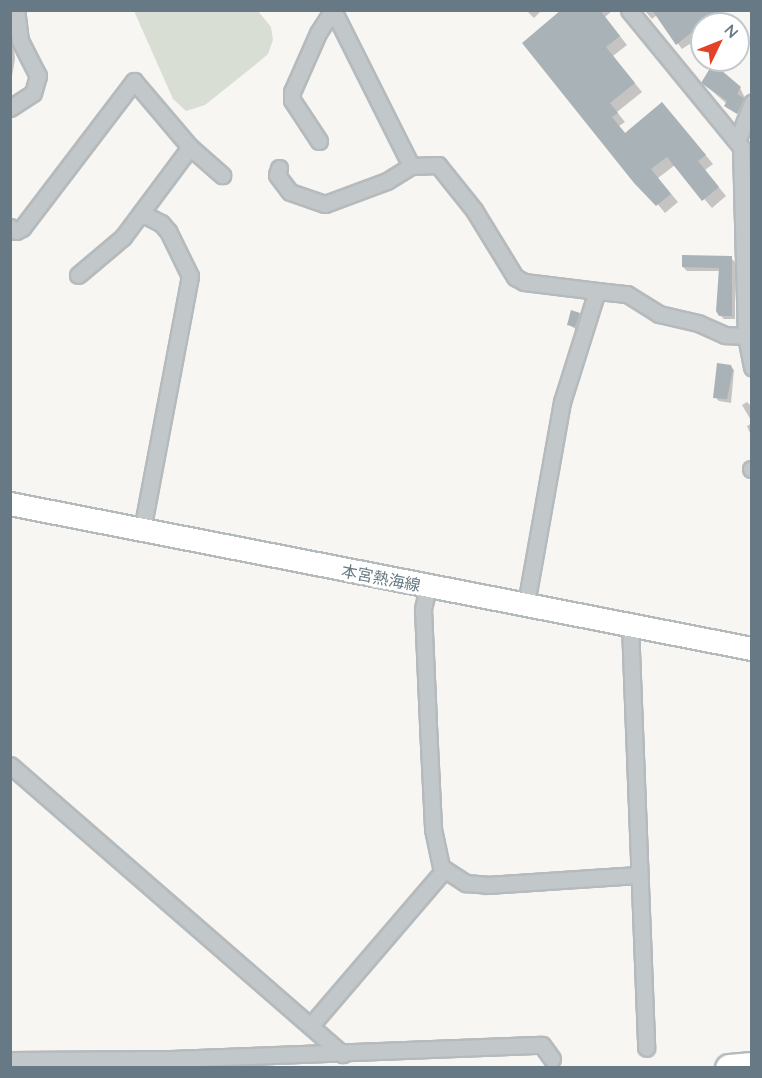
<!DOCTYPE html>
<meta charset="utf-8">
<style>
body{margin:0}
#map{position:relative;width:762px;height:1078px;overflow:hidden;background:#f7f6f3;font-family:Quicksand,"Noto Sans JP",sans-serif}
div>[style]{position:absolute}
.green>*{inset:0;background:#d9ded4}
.shadow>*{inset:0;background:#0003}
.building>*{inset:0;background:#a9b2b6}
.roads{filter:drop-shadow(2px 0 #b5babd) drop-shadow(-2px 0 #b5babd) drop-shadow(0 2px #b5babd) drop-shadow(0 -2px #b5babd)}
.street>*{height:15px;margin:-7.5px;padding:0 7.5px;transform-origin:7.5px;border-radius:7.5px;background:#c2c7c9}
.primary>*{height:22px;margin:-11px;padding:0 11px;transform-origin:11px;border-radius:11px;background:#fff}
.highway>*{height:27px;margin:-13.5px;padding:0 13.5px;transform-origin:13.5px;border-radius:13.5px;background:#fff}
span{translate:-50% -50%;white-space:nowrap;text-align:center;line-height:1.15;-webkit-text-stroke:6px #fff;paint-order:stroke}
.street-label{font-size:16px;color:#667984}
.frame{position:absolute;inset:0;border:12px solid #667984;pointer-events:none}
.north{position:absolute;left:690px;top:12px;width:60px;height:60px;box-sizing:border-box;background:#fff;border:2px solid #c2c9ce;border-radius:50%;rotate:47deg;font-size:16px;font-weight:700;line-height:24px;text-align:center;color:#667984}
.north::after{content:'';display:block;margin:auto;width:21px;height:27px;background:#e34327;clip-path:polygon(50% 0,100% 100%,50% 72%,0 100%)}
</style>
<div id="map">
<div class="green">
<div style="clip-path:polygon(134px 11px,258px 11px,271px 27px,273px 40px,268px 54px,255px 65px,205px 105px,186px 111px,173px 99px)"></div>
</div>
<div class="shadow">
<div style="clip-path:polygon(10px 10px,15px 59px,12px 76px,10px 76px)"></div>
<div style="clip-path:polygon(526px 10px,542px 10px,534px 18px)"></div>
<div style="clip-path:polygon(564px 10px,612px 11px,605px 17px,627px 45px,613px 56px,642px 92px,617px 112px,625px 122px,619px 126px,626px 134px,670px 112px,713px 164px,705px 170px,726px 196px,712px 208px,675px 165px,658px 178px,678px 202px,665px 213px,524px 43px)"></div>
<div style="clip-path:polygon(644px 10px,717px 10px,727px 23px,702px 24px,702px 36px,682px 49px,657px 15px,652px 19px)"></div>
<div style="clip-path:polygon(703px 83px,740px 88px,749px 106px,744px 119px)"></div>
<div style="clip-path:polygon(731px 258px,735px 262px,735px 319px,724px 319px,720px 315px,721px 271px,687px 271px,683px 267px)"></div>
<div style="clip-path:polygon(579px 314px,583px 318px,579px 331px,569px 325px)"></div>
<div style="clip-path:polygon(730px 366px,734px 370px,731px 403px,719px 401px,715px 397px)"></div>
<div style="clip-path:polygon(747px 402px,752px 407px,752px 422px,742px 405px)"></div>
<div style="clip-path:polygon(752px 423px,752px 438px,747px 426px)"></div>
</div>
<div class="building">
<div style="clip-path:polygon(561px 10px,600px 10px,620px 36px,606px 47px,635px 83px,610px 103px,618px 113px,612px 117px,625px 133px,662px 102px,706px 155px,698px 161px,719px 187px,702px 201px,667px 157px,651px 169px,671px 194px,656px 206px,634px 183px,522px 43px)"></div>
<div style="clip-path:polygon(652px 10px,718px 10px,723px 16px,715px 24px,702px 24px,676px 45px)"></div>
<div style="clip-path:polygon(715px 60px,726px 60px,721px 70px,741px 87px,737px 94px,744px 98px,737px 114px,724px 106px,727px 101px,701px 83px)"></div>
<div style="clip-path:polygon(682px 255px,732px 256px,732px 316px,719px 316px,716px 311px,719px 268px,682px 267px)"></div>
<div style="clip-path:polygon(571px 310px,580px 313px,575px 327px,567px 325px)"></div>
<div style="clip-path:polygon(717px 363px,731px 365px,733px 370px,727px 399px,713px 398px)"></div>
</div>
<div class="roads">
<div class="street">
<div style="left:333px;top:10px;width:174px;rotate:63.4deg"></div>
<div style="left:411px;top:166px;width:27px;rotate:-2deg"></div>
<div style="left:438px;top:165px;width:58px;rotate:51.3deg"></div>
<div style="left:474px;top:210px;width:79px;rotate:58.5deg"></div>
<div style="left:515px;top:277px;width:10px;rotate:29deg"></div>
<div style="left:524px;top:282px;width:74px;rotate:7deg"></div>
<div style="left:629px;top:10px;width:177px;rotate:50.7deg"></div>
<div style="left:741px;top:147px;width:189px;rotate:88.5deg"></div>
<div style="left:746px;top:336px;width:32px;rotate:79deg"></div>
<div style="left:10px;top:108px;width:27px;rotate:-33deg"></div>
<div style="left:33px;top:93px;width:18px;rotate:-74deg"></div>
<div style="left:38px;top:76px;width:39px;rotate:-117deg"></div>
<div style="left:20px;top:41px;width:31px;rotate:-97deg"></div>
<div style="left:738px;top:139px;width:39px;rotate:-69deg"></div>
<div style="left:319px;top:141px;width:49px;rotate:-123.4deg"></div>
<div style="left:292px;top:100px;width:8px;rotate:-90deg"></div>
<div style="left:292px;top:92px;width:64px;rotate:-66.2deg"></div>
<div style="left:318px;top:33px;width:27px;rotate:-57deg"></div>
<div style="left:279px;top:168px;width:7px;rotate:106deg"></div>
<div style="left:277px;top:175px;width:21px;rotate:53deg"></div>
<div style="left:290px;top:192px;width:37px;rotate:19deg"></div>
<div style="left:325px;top:204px;width:66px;rotate:-20.4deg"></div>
<div style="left:387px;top:181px;width:28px;rotate:-32deg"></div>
<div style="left:141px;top:213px;width:22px;rotate:27deg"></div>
<div style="left:161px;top:223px;width:11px;rotate:49deg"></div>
<div style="left:168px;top:231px;width:50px;rotate:63.9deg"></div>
<div style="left:190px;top:276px;width:258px;rotate:100.7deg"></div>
<div style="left:10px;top:227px;width:7px;rotate:34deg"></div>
<div style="left:16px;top:231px;width:7px;rotate:-27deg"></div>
<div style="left:22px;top:228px;width:185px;rotate:-52.7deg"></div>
<div style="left:134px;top:81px;width:87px;rotate:49.7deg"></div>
<div style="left:190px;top:147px;width:43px;rotate:41.2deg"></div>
<div style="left:78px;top:275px;width:59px;rotate:-40.2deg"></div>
<div style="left:123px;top:237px;width:112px;rotate:-53.3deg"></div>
<div style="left:751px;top:469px;width:1px"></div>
<div style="left:428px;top:587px;width:23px;rotate:103deg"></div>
<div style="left:423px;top:609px;width:116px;rotate:87.5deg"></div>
<div style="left:428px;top:725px;width:104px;rotate:87.2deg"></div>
<div style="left:433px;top:829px;width:39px;rotate:78deg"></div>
<div style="left:441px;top:867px;width:30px;rotate:33deg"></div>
<div style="left:466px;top:883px;width:21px;rotate:5deg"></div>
<div style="left:487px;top:885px;width:151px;rotate:-3.8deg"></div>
<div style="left:526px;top:604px;width:205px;rotate:-79.9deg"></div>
<div style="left:562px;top:402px;width:116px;rotate:-72.5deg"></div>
<div style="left:597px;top:291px;width:30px;rotate:6deg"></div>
<div style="left:627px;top:294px;width:38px;rotate:32deg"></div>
<div style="left:659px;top:314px;width:40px;rotate:13deg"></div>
<div style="left:698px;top:323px;width:30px;rotate:24deg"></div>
<div style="left:725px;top:335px;width:21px;rotate:3deg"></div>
<div style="left:630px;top:625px;width:423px;rotate:87.8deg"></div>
<div style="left:10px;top:765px;width:441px;rotate:41deg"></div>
<div style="left:312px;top:1024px;width:201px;rotate:-49.4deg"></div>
<div style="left:10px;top:1060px;width:161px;rotate:-0.4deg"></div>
<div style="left:171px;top:1059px;width:371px;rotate:-2.2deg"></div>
<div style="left:542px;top:1045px;width:17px;rotate:54deg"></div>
</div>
<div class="primary">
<div style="left:10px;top:504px;width:756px;rotate:11.06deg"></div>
</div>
<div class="highway">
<div style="left:729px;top:1068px;width:23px;rotate:-5deg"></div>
</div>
</div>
<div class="street-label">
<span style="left:381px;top:578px;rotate:11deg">本宮熱海線</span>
</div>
<div class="frame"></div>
<div class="north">N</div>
</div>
